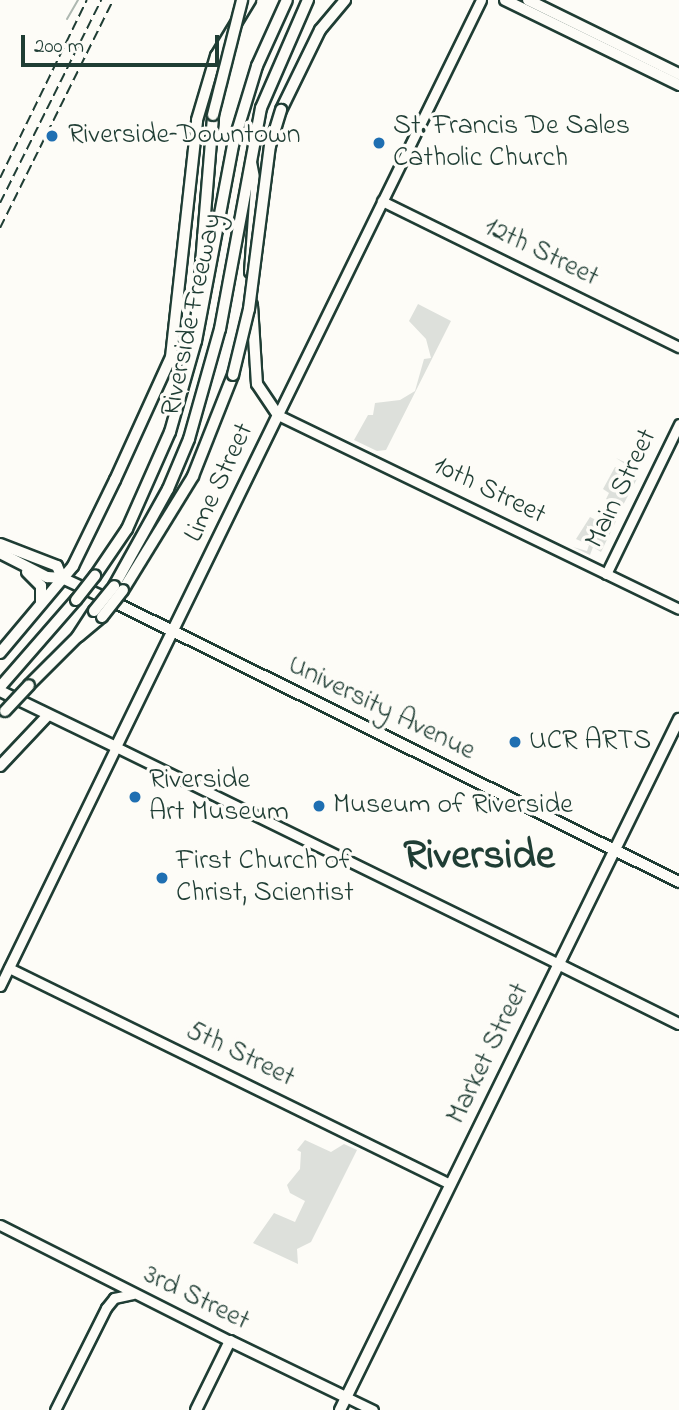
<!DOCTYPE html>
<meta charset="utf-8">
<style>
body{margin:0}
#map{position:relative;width:679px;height:1410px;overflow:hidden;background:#fdfcf7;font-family:"Indie Flower",sans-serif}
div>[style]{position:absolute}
.green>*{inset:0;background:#dde0db}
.stream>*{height:2px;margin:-1px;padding:0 1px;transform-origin:1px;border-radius:1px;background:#aeb8b1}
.roads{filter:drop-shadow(2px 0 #1f3d34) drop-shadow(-2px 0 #1f3d34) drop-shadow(0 2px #1f3d34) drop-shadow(0 -2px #1f3d34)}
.secondary>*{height:9px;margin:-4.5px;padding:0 4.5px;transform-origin:4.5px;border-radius:4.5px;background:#fdfcf7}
.primary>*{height:10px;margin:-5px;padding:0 5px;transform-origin:5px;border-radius:5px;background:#fdfcf7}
.highway>*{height:10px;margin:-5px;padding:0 5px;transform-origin:5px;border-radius:5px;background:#fdfcf7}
.rail>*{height:2px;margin-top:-1px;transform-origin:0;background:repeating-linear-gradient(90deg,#1f3d34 0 10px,transparent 0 15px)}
.bridges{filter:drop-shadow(2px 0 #1f3d34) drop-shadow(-2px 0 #1f3d34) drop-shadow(0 2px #1f3d34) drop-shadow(0 -2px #1f3d34)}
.highway-bridge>*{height:10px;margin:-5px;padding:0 5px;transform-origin:5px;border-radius:5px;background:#fdfcf7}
.dots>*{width:19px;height:19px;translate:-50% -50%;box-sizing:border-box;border:4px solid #fdfcf7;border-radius:50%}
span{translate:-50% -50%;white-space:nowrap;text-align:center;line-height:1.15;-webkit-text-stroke:7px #fdfcf7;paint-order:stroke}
.poi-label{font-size:28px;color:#1f3d34}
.left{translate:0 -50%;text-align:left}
.street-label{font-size:28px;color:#1f3d34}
.town-label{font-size:42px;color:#1f3d34;font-weight:700}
.scale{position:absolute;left:21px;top:35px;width:198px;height:32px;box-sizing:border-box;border:4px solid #1f3d34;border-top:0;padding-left:9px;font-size:21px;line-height:24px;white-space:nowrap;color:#1f3d34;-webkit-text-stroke:5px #fdfcf7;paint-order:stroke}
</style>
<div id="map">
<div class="green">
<div style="clip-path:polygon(418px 304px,451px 321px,386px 450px,377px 451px,354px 440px,368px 415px,373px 415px,375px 403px,400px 400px,415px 391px,424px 359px,431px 358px,426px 339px,409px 321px)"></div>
<div style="clip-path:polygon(616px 458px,633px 466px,628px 474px,638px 477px,622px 507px,606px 499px,609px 493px,603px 489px,615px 467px,626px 472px,628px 466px)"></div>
<div style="clip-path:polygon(600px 513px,616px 521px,601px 552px,593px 547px,590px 555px,573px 547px,587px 551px,589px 545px,576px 539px,590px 517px,596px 520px)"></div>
<div style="clip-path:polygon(305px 1140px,331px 1152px,344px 1144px,357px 1150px,311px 1242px,297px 1249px,298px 1264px,253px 1243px,274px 1213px,295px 1222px,305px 1201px,290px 1193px,287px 1185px,300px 1169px,301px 1152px,297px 1150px)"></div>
</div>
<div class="stream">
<div style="left:67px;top:19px;width:22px;rotate:-60deg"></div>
</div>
<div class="roads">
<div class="secondary">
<div style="left:481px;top:0;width:462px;rotate:116.1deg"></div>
<div style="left:278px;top:415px;width:445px;rotate:25.8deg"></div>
<div style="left:382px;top:201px;width:331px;rotate:26.2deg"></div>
<div style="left:606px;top:574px;width:167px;rotate:-64deg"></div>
<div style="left:9px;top:968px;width:491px;rotate:26.1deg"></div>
<div style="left:0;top:986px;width:266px;rotate:-64.1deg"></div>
<div style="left:116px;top:747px;width:492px;rotate:26.1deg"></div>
<div style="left:0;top:1225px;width:258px;rotate:26.8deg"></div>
<div style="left:346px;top:1397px;width:30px;rotate:26deg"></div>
<div style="left:55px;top:1410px;width:114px;rotate:-63.4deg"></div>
<div style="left:106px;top:1308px;width:13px;rotate:-51deg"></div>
<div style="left:114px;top:1298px;width:19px;rotate:-12deg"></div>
</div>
<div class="primary">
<div style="left:505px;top:0;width:194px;rotate:26deg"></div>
<div style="left:528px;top:0;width:168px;rotate:26.1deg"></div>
<div style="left:0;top:544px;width:61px;rotate:21.1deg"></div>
<div style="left:57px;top:566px;width:13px;rotate:67deg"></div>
<div style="left:0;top:553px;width:53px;rotate:27.1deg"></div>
<div style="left:47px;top:577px;width:15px;rotate:4deg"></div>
<div style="left:62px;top:578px;width:57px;rotate:24.8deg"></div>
<div style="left:114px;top:602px;width:631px;rotate:26.36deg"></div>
<div style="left:27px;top:572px;width:20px;rotate:45deg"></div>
<div style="left:41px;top:586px;width:17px;rotate:90deg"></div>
<div style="left:0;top:653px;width:114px;rotate:-50deg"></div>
<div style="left:73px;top:566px;width:96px;rotate:-64deg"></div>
<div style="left:0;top:691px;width:129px;rotate:25.8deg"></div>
<div style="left:116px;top:747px;width:369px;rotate:-64deg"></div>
<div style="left:558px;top:964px;width:135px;rotate:26.4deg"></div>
<div style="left:196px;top:1410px;width:77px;rotate:-63.8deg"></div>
<div style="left:230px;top:1341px;width:129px;rotate:25.8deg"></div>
<div style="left:340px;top:1410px;width:770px;rotate:-63.87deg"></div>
</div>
<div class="highway">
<div style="left:281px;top:110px;width:89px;rotate:-64deg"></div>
<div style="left:320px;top:30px;width:39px;rotate:-50deg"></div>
<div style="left:250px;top:272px;width:84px;rotate:-85.9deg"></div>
<div style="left:256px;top:188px;width:26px;rotate:-101deg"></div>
<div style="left:252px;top:305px;width:79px;rotate:86.4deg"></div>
<div style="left:257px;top:384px;width:37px;rotate:56deg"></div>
<div style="left:196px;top:324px;width:210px;rotate:-85.3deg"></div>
<div style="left:115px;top:480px;width:135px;rotate:-65.5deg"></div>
<div style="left:171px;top:357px;width:238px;rotate:-83.7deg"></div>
<div style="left:197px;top:120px;width:67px;rotate:-73.5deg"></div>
<div style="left:216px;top:56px;width:66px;rotate:-58.7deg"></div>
<div style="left:95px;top:576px;width:57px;rotate:-55.8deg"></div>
<div style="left:127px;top:529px;width:106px;rotate:-66.1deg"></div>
<div style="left:170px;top:432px;width:95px;rotate:-74.1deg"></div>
<div style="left:196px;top:341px;width:199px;rotate:-79.3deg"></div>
<div style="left:233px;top:145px;width:83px;rotate:-73.1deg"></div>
<div style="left:257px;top:66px;width:72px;rotate:-65.6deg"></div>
<div style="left:114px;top:586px;width:111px;rotate:-60.9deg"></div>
<div style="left:168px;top:489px;width:54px;rotate:-67.2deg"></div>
<div style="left:189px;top:439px;width:114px;rotate:-74.3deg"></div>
<div style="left:220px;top:329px;width:225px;rotate:-79.5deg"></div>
<div style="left:261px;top:108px;width:118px;rotate:-66.5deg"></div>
<div style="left:123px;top:590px;width:134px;rotate:-58.4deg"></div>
<div style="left:193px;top:476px;width:109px;rotate:-68.4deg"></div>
<div style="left:79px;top:636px;width:30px;rotate:-40deg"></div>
<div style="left:29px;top:685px;width:68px;rotate:-45deg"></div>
<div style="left:77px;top:637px;width:31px;rotate:-57deg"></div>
<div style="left:0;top:687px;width:116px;rotate:-48.9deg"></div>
<div style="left:0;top:766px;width:70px;rotate:-46.7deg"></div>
</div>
</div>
<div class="rail">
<div style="left:0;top:178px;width:198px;rotate:-64deg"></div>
<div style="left:0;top:203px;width:227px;rotate:-63.5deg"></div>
<div style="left:0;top:228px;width:254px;rotate:-63.6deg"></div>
</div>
<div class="bridges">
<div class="highway-bridge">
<div style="left:213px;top:115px;width:119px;rotate:-75.8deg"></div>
<div style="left:233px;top:375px;width:68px;rotate:-76.4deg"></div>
<div style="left:249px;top:309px;width:164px;rotate:-82.7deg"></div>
<div style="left:270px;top:146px;width:38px;rotate:-73deg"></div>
<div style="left:76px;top:600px;width:31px;rotate:-52deg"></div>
<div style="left:94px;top:611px;width:32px;rotate:-51deg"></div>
<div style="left:102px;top:617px;width:34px;rotate:-52deg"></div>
<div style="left:5px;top:711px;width:35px;rotate:-47deg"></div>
</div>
</div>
<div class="dots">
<div style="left:52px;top:136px;background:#1f6fb2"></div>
<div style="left:379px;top:143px;background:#1f6fb2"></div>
<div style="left:515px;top:742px;background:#1f6fb2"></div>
<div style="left:135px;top:797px;background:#1f6fb2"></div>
<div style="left:319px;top:806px;background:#1f6fb2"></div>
<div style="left:162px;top:878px;background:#1f6fb2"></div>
</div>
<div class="poi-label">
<span class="left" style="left:393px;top:143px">St. Francis De Sales<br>Catholic Church</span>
<span class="left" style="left:68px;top:136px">Riverside–Downtown</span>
<span class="left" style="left:529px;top:742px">UCR ARTS</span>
<span class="left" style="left:149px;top:797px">Riverside<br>Art Museum</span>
<span class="left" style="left:333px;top:806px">Museum of Riverside</span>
<span class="left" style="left:176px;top:878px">First Church of<br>Christ, Scientist</span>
</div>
<div class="street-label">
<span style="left:541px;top:253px;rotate:26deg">12th Street</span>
<span style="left:193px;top:315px;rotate:-78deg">Riverside Freeway</span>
<span style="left:220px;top:483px;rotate:-65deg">Lime Street</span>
<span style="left:622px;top:489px;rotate:-64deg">Main Street</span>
<span style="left:489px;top:491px;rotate:26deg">10th Street</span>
<span style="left:381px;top:709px;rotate:26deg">University Avenue</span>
<span style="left:489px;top:1054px;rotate:-64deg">Market Street</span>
<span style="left:240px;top:1055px;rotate:26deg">5th Street</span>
<span style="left:196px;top:1299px;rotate:26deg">3rd Street</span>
</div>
<div class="town-label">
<span style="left:479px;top:857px">Riverside</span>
</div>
<div class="scale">200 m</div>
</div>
